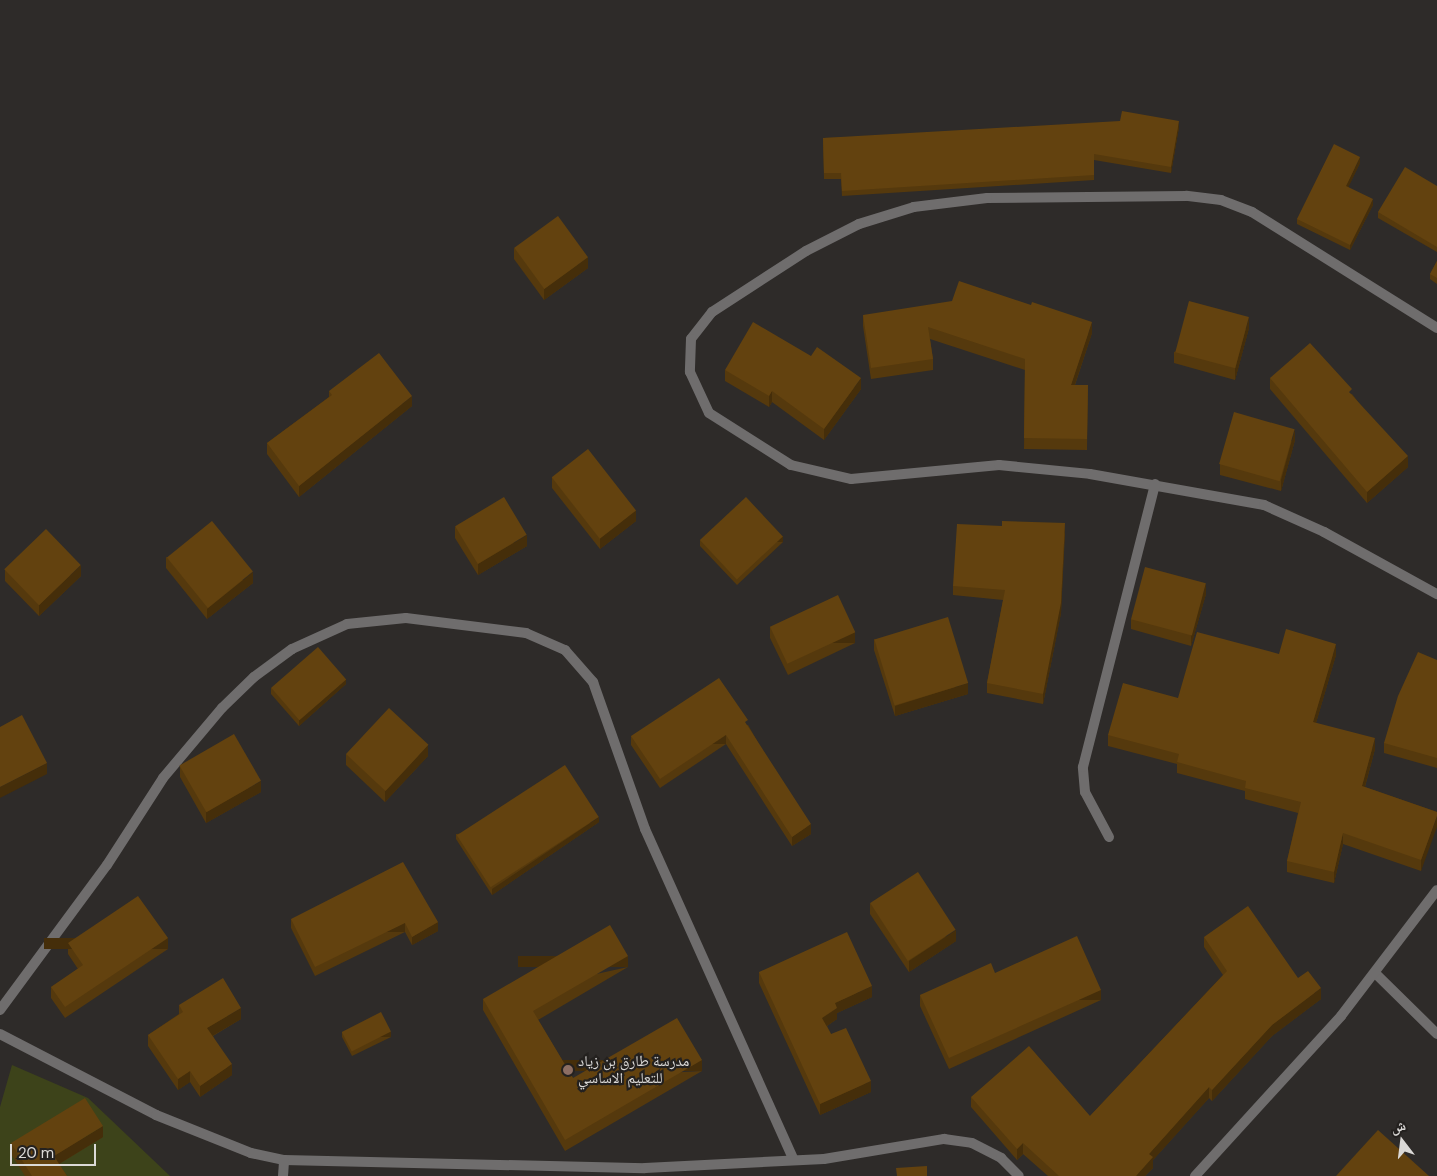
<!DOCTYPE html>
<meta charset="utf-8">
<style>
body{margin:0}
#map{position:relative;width:1437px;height:1176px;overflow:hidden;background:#2e2b29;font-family:"DM Sans","Noto Naskh Arabic",sans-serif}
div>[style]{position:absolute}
.green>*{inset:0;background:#3d431a}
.street>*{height:10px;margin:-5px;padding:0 5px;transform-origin:5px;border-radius:5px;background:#6f6d6d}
.wall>*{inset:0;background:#55390d}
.shaded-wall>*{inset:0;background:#452e0a;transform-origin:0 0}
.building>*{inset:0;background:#63420f;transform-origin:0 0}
.dots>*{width:14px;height:14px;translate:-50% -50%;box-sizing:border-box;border:2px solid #24211f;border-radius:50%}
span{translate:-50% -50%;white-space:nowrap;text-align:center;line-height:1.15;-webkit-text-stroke:4.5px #24211f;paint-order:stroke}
.poi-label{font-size:15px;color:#dbd9d7}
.left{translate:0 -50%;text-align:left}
.north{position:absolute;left:1377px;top:1116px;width:50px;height:50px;-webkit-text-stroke:4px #24211f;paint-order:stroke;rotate:345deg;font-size:14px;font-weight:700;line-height:20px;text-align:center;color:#dbd9d7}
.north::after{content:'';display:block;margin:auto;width:18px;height:22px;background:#dbd9d7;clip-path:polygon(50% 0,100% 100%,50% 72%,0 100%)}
.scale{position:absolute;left:10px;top:1144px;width:86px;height:22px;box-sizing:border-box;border:2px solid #dbd9d7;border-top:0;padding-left:6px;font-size:15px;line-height:18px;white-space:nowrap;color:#dbd9d7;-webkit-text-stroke:4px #24211f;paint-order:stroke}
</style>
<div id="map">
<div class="green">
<div style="clip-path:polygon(12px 1065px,88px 1098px,170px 1176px,0 1176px,0 1107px)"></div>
</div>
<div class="street">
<div style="left:1437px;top:328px;width:218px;rotate:-147.9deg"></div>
<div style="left:1252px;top:212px;width:33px;rotate:-159deg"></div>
<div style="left:1221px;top:200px;width:35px;rotate:-173deg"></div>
<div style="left:1186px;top:196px;width:199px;rotate:179.4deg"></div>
<div style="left:987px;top:198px;width:74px;rotate:173deg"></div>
<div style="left:914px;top:207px;width:58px;rotate:162.8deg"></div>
<div style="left:859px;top:224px;width:59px;rotate:153deg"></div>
<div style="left:806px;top:251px;width:112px;rotate:147deg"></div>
<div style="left:712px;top:312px;width:34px;rotate:128deg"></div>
<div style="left:691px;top:339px;width:33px;rotate:92deg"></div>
<div style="left:690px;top:372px;width:45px;rotate:65.1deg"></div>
<div style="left:709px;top:413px;width:97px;rotate:32.4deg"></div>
<div style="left:791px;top:465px;width:62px;rotate:13.1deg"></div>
<div style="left:851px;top:479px;width:149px;rotate:-5.4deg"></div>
<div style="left:999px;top:465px;width:91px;rotate:5.6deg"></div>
<div style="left:1090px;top:474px;width:177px;rotate:10.1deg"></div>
<div style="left:1264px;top:505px;width:66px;rotate:24.2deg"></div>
<div style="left:1324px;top:532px;width:129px;rotate:28.8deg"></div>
<div style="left:1109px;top:837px;width:51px;rotate:-118.1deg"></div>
<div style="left:1085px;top:792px;width:25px;rotate:-95deg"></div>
<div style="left:1083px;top:767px;width:292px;rotate:-75.7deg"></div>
<div style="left:1375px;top:973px;width:87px;rotate:44.5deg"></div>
<div style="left:0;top:1010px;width:180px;rotate:-53.6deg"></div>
<div style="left:107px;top:865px;width:103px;rotate:-57.2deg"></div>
<div style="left:163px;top:778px;width:92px;rotate:-49.9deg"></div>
<div style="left:222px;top:708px;width:45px;rotate:-44.1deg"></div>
<div style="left:254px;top:677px;width:47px;rotate:-36.4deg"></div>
<div style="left:292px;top:649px;width:60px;rotate:-24.4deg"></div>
<div style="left:347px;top:624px;width:59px;rotate:-5.8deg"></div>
<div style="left:406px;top:618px;width:121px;rotate:7.1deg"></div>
<div style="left:526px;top:633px;width:43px;rotate:23.6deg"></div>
<div style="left:565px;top:650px;width:43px;rotate:48.8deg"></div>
<div style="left:593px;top:682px;width:156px;rotate:70.5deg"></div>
<div style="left:645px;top:829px;width:363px;rotate:65.8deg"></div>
<div style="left:0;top:1034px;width:176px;rotate:27.4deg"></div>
<div style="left:156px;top:1115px;width:102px;rotate:21.8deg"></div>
<div style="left:251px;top:1153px;width:34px;rotate:12deg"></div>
<div style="left:284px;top:1160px;width:361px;rotate:1.3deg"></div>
<div style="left:645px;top:1168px;width:179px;rotate:-2.9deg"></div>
<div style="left:824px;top:1159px;width:122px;rotate:-9.5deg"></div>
<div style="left:944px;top:1139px;width:28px;rotate:8deg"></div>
<div style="left:972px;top:1143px;width:33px;rotate:27deg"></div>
<div style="left:1001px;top:1158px;width:25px;rotate:45deg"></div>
<div style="left:283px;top:1176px;width:16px;rotate:-86deg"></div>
<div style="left:1195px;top:1176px;width:217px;rotate:-47.6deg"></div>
<div style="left:1341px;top:1016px;width:158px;rotate:-52.7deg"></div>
</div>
<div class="wall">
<div style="clip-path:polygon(1179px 127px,1171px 173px,1094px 160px,1094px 180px,842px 196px,841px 179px,824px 179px,823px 138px)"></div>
<div style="clip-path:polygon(1360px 163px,1348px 187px,1373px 205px,1350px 250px,1297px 224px,1297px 219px)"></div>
<div style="clip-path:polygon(1437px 186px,1437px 252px,1378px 218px,1378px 212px)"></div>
<div style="clip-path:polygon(514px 248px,588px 268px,544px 300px,514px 259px)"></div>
<div style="clip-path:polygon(1437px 261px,1437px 284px,1430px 279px,1430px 274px)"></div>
<div style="clip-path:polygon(863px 315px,1092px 333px,1075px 385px,1088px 385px,1087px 450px,1024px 449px,1025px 370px,930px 339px,933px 359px,933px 370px,871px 379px,863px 326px)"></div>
<div style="clip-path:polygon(1249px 328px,1235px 380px,1174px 363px,1174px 352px)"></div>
<div style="clip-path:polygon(725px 370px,861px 389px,824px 440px,772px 402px,769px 407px,725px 381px)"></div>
<div style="clip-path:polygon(1270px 378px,1352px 394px,1408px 467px,1367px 503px,1270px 389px)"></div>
<div style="clip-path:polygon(329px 391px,412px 406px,299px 497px,267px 454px,267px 443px,329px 397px)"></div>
<div style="clip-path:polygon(1295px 440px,1281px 491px,1220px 475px,1220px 464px)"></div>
<div style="clip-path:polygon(552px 477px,636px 521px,600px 549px,552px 488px)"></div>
<div style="clip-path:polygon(455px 527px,527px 546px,478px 575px,455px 538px)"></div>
<div style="clip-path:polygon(1065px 533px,1061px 613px,1043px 704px,987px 693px,987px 683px,1003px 600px,953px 595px,953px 586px)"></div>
<div style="clip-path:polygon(700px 540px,783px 542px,737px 585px,700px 546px)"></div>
<div style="clip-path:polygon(166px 557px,253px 583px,207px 619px,166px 568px)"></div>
<div style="clip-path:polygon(5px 570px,81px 576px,39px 616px,5px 581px)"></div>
<div style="clip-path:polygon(1206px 594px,1191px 646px,1131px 629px,1131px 619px)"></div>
<div style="clip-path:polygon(770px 627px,855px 643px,788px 675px,770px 638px)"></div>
<div style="clip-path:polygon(874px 639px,968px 694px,895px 716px,874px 650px)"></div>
<div style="clip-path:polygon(1279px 654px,1336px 655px,1316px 723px,1375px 749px,1365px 787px,1437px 812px,1421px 871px,1343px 844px,1334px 883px,1287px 872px,1287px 861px,1298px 813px,1245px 799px,1245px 791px,1177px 773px,1177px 764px,1108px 746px,1108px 735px,1178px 698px)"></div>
<div style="clip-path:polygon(1437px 660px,1437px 768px,1384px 753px,1384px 743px)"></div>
<div style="clip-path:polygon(346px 684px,299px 726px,271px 694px,271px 688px)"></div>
<div style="clip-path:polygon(748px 725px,811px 834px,792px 846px,726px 744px,660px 788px,631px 745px,631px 736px)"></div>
<div style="clip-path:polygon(346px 754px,428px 756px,385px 802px,346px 765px)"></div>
<div style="clip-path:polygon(180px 766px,261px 792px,206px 823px,180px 777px)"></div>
<div style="clip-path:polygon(599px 822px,492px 895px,456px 839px,456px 834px)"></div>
<div style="clip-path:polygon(870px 903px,956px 941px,909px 972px,870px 914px)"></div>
<div style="clip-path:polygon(291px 919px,438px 922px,438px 931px,412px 945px,405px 932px,315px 976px,291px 928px)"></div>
<div style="clip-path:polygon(1204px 937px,1298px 978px,1321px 999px,1272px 1036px,1212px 1101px,1209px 1098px,1153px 1160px,1153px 1168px,1145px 1176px,1048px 1176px,1023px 1154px,1017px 1160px,971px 1107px,971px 1097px,1090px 1116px,1223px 975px,1204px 947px)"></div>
<div style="clip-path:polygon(68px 943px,168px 949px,65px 1018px,51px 998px,51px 987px,78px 969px,68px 954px)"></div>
<div style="clip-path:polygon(628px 967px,538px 1020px,573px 1078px,702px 1071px,565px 1151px,483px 1010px,483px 999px)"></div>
<div style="clip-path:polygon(759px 972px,872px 997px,837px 1013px,837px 1019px,827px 1026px,831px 1034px,871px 1092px,820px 1115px,759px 983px)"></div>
<div style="clip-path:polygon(995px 973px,1101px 1000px,949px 1069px,920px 1006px,920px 995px)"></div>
<div style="clip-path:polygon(179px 1005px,241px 1019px,213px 1036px,232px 1075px,200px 1097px,190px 1082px,178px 1090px,148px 1046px,148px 1035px,179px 1014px)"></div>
<div style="clip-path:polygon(342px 1032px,391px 1037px,352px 1056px,342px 1037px)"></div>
<div style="clip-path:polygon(103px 1137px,59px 1164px,67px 1176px,25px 1176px,11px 1154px,11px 1143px)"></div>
</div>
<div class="shaded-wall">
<div style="clip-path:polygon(1179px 121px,1179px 127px,1171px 173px,1171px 167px)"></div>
<div style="clip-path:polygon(1360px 157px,1360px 163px,1346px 192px,1346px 186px)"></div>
<div style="clip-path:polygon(1373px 199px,1373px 205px,1350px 250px,1350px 245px)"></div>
<div style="clip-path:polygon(588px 257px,588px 268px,544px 300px,544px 289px)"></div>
<div style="clip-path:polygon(1249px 317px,1249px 328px,1235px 380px,1235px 369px)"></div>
<div style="clip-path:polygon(1092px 322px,1092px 333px,1071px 396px,1071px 385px)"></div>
<div style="clip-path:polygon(861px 378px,861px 389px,824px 440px,824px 429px)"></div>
<div style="clip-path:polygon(772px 391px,772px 402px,769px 407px,769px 396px)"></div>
<div style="clip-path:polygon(412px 396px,412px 406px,299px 497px,299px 486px)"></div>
<div style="clip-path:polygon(1295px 429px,1295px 440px,1281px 491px,1281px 480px)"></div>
<div style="clip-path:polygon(1408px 456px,1408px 467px,1367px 503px,1367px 492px)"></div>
<div style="clip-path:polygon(636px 510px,636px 521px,600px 549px,600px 538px)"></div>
<div style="clip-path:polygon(1065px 523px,1061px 613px,1043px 704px,1043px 694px)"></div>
<div style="clip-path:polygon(527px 535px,527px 546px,478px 575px,478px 564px)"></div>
<div style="left:783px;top:536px;width:6px;height:63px;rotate:90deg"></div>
<div style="clip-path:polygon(81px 565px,81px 576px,39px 616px,39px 605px)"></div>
<div style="clip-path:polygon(253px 572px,253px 583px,207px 619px,207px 609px)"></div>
<div style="clip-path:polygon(1206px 583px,1206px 594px,1191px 646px,1191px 635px)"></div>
<div style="left:855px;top:632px;width:11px;height:74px;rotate:90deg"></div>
<div style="clip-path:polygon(1336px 644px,1336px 655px,1313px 733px,1313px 722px)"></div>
<div style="clip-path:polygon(346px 679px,346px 684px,299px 726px,299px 720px)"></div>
<div style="clip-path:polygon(968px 683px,968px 694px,895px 716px,895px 706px)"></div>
<div style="left:726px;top:735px;width:9px;height:79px;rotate:90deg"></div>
<div style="clip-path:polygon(1375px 738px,1375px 749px,1362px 797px,1362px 786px)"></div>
<div style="clip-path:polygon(428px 745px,428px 756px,385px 802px,385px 791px)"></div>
<div style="clip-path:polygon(47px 763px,47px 774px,0 798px,0 787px)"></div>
<div style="clip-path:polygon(261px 781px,261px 792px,206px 823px,206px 812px)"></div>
<div style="clip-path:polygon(1437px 816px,1437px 827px,1421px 871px,1421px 860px)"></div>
<div style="clip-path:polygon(599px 817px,599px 822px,492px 895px,492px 889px)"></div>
<div style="clip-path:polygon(811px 824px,811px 834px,792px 846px,792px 837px)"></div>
<div style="clip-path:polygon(1343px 833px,1343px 844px,1334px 883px,1334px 872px)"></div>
<div style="clip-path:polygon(438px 922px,438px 931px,412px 945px,412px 937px)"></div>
<div style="left:405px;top:923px;width:9px;height:100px;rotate:90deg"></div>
<div style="clip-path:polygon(956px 930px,956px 941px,909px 972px,909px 961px)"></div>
<div style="left:168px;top:938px;width:11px;height:124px;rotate:90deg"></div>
<div style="left:628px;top:956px;width:11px;height:110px;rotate:90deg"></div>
<div style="clip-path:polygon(872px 986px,872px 997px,837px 1013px,837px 1019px,822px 1029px,822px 1018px,835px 1003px)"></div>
<div style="clip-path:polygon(1321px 988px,1321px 999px,1272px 1036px,1212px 1101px,1212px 1090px,1272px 1025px)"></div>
<div style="left:1101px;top:990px;width:10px;height:167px;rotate:90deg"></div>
<div style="clip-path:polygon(241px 1008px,241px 1019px,207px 1039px,207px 1028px)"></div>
<div style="left:391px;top:1032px;width:5px;height:43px;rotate:90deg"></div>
<div style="left:702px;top:1060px;width:11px;height:159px;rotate:90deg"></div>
<div style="clip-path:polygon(232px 1064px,232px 1075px,200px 1097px,200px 1086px)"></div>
<div style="clip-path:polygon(190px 1071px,190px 1082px,178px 1090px,178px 1079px)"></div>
<div style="clip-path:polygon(871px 1081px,871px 1092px,820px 1115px,820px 1104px)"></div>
<div style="clip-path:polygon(1209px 1087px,1209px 1098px,1153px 1160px,1153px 1168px,1145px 1176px,1136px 1176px,1149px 1154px)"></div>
<div style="clip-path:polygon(103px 1126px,103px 1137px,54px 1167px,54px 1156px)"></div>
<div style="clip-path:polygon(1023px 1143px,1023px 1154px,1017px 1160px,1017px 1149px)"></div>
</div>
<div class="building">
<div style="clip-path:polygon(1122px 111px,1179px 121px,1171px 167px,1094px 154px,1094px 175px,842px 191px,841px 173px,824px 173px,823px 138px,1120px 121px)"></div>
<div style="clip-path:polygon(1334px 144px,1360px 157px,1346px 186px,1373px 199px,1350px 245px,1297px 219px)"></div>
<div style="clip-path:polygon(1405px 167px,1437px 186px,1437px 247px,1378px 212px)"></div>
<div style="left:558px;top:216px;width:51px;height:54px;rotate:54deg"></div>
<div style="clip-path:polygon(1437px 261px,1437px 278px,1430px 274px)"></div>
<div style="clip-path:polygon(959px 281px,1031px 305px,1032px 302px,1092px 322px,1071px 385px,1088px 385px,1087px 439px,1024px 438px,1025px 359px,928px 327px,933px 359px,871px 368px,863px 315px,952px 301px)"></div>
<div style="left:1189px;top:301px;width:62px;height:53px;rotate:15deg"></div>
<div style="clip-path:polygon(753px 322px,811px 356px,817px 347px,861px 378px,824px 429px,772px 391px,769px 396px,725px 370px)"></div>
<div style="clip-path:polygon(1310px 343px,1352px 389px,1349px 392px,1408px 456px,1367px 492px,1270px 378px)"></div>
<div style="clip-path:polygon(379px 353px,412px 396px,299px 486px,267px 443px,332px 395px,329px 391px)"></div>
<div style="left:1234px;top:412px;width:63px;height:54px;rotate:16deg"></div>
<div style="left:588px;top:449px;width:78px;height:46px;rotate:52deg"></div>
<div style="left:504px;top:497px;width:44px;height:57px;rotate:59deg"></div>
<div style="left:746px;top:497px;width:54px;height:63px;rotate:47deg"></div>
<div style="left:212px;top:521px;width:65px;height:58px;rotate:51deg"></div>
<div style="clip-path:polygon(1002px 521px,1065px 523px,1061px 603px,1043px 694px,987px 683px,1005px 590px,953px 586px,957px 524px,1002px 526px)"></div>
<div style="left:46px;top:529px;width:50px;height:58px;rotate:46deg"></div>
<div style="left:1145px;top:567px;width:63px;height:54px;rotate:15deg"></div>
<div style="left:838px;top:595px;width:41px;height:75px;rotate:65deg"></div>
<div style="left:948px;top:617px;width:69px;height:77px;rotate:73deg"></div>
<div style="clip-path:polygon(1286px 629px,1336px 644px,1313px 722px,1375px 738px,1362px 786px,1437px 812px,1437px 816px,1421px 860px,1343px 833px,1334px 872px,1287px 861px,1301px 802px,1245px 788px,1246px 781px,1177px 762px,1179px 754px,1108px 735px,1123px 683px,1178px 698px,1197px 632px,1279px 654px)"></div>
<div style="left:318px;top:647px;width:43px;height:62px;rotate:49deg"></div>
<div style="clip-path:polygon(1418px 652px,1437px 660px,1437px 758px,1384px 743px,1398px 696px)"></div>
<div style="clip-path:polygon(719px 678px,748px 720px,745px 722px,811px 824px,792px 837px,726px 735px,660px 779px,631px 736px)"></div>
<div style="left:389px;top:708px;width:54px;height:63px;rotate:43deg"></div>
<div style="clip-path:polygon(22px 715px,47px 763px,0 787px,0 727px)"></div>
<div style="left:234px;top:734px;width:54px;height:63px;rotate:60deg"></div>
<div style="left:565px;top:765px;width:62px;height:129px;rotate:57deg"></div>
<div style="clip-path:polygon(403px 862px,438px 922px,412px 937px,405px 923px,315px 967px,291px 919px)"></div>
<div style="left:918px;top:872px;width:69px;height:57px;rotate:57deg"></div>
<div style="clip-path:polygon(138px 896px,168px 938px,65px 1007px,51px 987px,83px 965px,68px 943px)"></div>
<div style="clip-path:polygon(1248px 906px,1298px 978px,1308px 971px,1321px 988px,1272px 1025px,1212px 1090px,1209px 1087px,1149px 1154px,1153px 1157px,1136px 1176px,1059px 1176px,1023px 1143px,1017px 1149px,971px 1097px,1029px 1046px,1090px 1116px,1227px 971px,1204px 937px)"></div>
<div style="clip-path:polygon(610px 925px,628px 956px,533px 1011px,573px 1078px,677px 1018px,702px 1060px,565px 1140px,483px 999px)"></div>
<div style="clip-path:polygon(847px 932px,872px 986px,835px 1003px,837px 1008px,822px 1018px,831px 1034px,846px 1028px,871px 1081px,820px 1104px,759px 972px)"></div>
<div style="clip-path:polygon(1077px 936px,1101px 990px,949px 1058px,920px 995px,991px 963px,995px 973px)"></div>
<div style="clip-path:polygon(223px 978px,241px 1008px,207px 1028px,232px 1064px,200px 1086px,190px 1071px,178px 1079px,148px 1035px,183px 1012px,179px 1005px)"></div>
<div style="left:381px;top:1012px;width:22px;height:44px;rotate:63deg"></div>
<div style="clip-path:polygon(85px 1098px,103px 1126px,54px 1156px,67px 1176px,32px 1176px,11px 1143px)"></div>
<div style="clip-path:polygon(1378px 1130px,1429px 1176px,1336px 1176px)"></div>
<div style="clip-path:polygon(927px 1166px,927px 1176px,897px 1176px,896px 1168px)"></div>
</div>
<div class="dots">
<div style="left:568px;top:1070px;background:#8d6e63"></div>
</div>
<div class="poi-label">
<span class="left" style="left:578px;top:1070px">مدرسة طارق بن زياد<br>للتعليم الاساسي</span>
</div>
<div class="north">ش</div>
<div class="scale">20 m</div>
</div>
